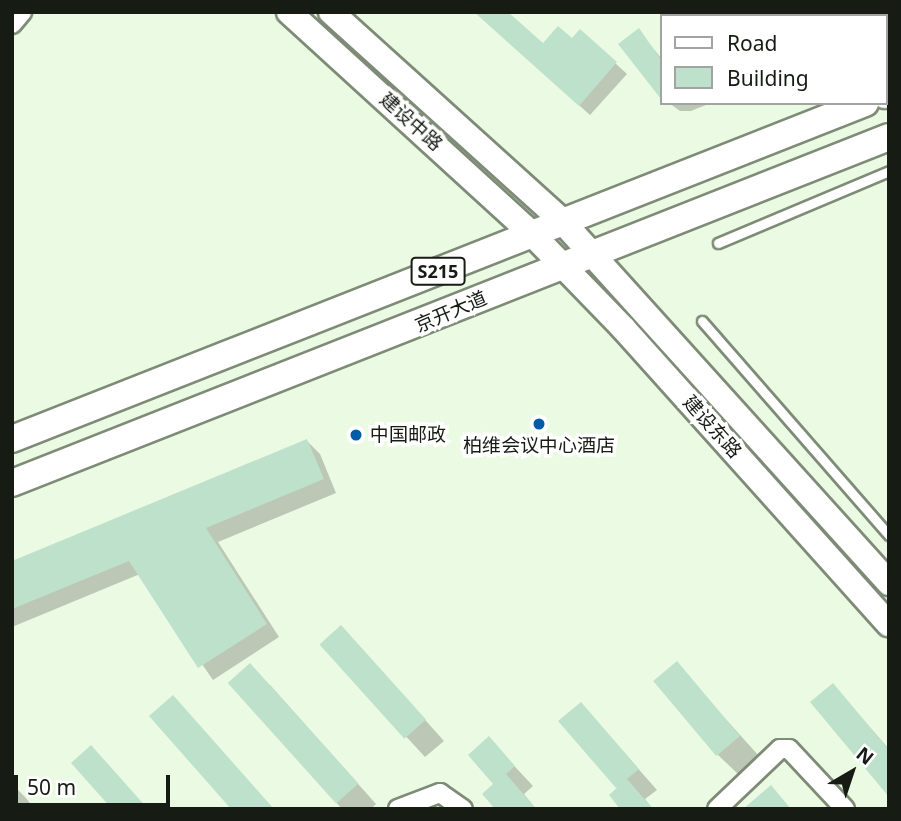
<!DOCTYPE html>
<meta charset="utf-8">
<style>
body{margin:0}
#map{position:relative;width:901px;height:821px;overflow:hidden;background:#ebfae3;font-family:"Noto Sans","Noto Sans SC",sans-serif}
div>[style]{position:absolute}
.shadow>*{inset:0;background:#0003}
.building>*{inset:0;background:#bee1cb;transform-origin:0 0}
.roads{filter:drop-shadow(2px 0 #7e8b76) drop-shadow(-2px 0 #7e8b76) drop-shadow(0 2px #7e8b76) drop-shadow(0 -2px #7e8b76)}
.service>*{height:9px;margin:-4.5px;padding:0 4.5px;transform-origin:4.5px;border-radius:4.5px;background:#fff}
.minor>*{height:18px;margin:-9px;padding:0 9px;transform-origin:9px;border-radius:9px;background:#fff}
.secondary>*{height:24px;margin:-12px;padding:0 12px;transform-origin:12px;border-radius:12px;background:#fff}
.primary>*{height:26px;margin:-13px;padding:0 13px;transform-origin:13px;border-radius:13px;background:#fff}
.dots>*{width:19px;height:19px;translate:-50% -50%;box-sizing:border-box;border:4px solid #fff;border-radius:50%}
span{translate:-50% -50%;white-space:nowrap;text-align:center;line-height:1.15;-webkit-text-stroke:7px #fff;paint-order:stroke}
.shield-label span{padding:2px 5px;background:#fff;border:2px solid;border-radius:5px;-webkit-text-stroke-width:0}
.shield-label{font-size:18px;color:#161b13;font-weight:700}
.street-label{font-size:19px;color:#161b13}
.poi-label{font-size:19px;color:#161b13}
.left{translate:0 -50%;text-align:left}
.frame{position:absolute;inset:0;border:14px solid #161b13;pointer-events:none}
.legend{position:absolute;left:660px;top:14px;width:228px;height:91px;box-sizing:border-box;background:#fff;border:2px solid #a2a4a1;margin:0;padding:9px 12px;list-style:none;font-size:21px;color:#161b13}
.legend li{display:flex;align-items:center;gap:14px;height:35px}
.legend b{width:35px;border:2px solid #a2a4a1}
.north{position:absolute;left:817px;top:737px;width:70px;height:70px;-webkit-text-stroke:5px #fff;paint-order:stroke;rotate:39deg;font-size:19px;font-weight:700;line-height:28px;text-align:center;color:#161b13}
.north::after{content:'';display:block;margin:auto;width:24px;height:32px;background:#161b13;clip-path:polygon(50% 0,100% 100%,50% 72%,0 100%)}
.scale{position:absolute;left:14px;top:775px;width:156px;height:32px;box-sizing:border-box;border:4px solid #161b13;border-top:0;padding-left:9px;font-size:21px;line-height:24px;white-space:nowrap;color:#161b13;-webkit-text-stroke:5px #fff;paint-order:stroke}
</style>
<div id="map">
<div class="shadow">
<div style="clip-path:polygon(475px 12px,543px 45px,572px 40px,580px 31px,627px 74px,590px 115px)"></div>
<div style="clip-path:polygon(826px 12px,889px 12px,889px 30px,885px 31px,885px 16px,818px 16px)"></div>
<div style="clip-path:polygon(639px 31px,661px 58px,661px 95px,656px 90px)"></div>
<div style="clip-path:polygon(669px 103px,711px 103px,691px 111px,680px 111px)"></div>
<div style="clip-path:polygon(307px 441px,320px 454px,336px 493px,218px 542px,279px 637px,213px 680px,140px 574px,12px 627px,12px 563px)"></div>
<div style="clip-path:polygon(322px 645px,360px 647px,444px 741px,425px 757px)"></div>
<div style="clip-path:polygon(676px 664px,759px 756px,738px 774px,718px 755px)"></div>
<div style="clip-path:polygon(230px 684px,270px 685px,376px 804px,371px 809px,342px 809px)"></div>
<div style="clip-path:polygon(833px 685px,889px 749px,889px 794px)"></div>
<div style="clip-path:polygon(581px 704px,657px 790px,645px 799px,653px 809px,623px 809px,619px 788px,561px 721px)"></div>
<div style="clip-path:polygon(489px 739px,533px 786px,524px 794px,536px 809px,497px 809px)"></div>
<div style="clip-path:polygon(12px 784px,25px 797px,35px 809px,12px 809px)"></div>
</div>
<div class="building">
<div style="clip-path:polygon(474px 12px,508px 12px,543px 43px,558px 26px,572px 38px,580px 29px,617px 62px,579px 106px)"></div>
<div style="clip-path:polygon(639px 28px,661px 60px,661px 99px,618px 44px)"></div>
<div style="clip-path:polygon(307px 439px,324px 479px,206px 528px,267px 624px,198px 668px,129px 561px,12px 609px,12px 561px)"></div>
<div style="left:341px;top:625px;width:127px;height:29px;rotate:48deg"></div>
<div style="left:677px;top:661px;width:98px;height:31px;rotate:50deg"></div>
<div style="left:250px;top:663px;width:162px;height:30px;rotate:48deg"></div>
<div style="clip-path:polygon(833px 683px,889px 750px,889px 797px,810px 702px)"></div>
<div style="clip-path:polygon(173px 695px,274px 809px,231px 809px,149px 716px)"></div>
<div style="clip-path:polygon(581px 702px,639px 769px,627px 779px,653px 809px,620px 809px,609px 795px,622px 783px,616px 788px,558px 721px)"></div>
<div style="clip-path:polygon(489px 736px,515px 766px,506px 774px,536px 809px,495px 809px,482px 794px,493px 784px,468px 755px)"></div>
<div style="clip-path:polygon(91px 745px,148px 809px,112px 809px,71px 763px)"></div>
<div style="clip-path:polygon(771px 785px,791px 809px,743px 809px)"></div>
</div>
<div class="roads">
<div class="service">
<div style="left:718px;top:243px;width:186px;rotate:-22.8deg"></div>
<div style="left:702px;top:321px;width:284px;rotate:48.9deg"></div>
</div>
<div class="minor">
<div style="left:12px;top:24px;width:16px;rotate:-50deg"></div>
<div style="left:398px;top:809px;width:45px;rotate:-20.9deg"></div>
<div style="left:440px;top:793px;width:28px;rotate:35deg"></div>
<div style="left:717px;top:809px;width:87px;rotate:-43.6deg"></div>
<div style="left:780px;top:749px;width:9px"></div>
<div style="left:789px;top:749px;width:82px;rotate:47deg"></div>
</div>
<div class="secondary">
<div style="left:289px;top:12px;width:329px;rotate:42.4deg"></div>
<div style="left:532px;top:234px;width:131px;rotate:45.9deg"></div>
<div style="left:623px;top:328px;width:398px;rotate:48.1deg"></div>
<div style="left:331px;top:12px;width:312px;rotate:42.1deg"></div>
<div style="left:562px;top:221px;width:488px;rotate:47.9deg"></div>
</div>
<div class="primary">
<div style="left:885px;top:95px;width:4px;rotate:-14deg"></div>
<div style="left:12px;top:439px;width:917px;rotate:-21.5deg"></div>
<div style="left:12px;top:483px;width:943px;rotate:-21.53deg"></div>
</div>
</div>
<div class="dots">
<div style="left:539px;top:424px;background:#005ba8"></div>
<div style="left:356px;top:435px;background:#005ba8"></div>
</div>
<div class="shield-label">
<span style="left:438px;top:271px">S215</span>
</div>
<div class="street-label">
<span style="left:411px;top:122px;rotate:42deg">建设中路</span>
<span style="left:451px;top:312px;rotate:-23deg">京开大道</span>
<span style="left:712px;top:427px;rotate:48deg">建设东路</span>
</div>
<div class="poi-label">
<span class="left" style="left:370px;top:435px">中国邮政</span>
<span style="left:539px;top:446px">柏维会议中心酒店</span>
</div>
<div class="frame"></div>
<ul class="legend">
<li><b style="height:9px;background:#fff"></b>Road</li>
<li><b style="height:19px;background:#bee1cb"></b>Building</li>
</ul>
<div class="north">N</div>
<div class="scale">50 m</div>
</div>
